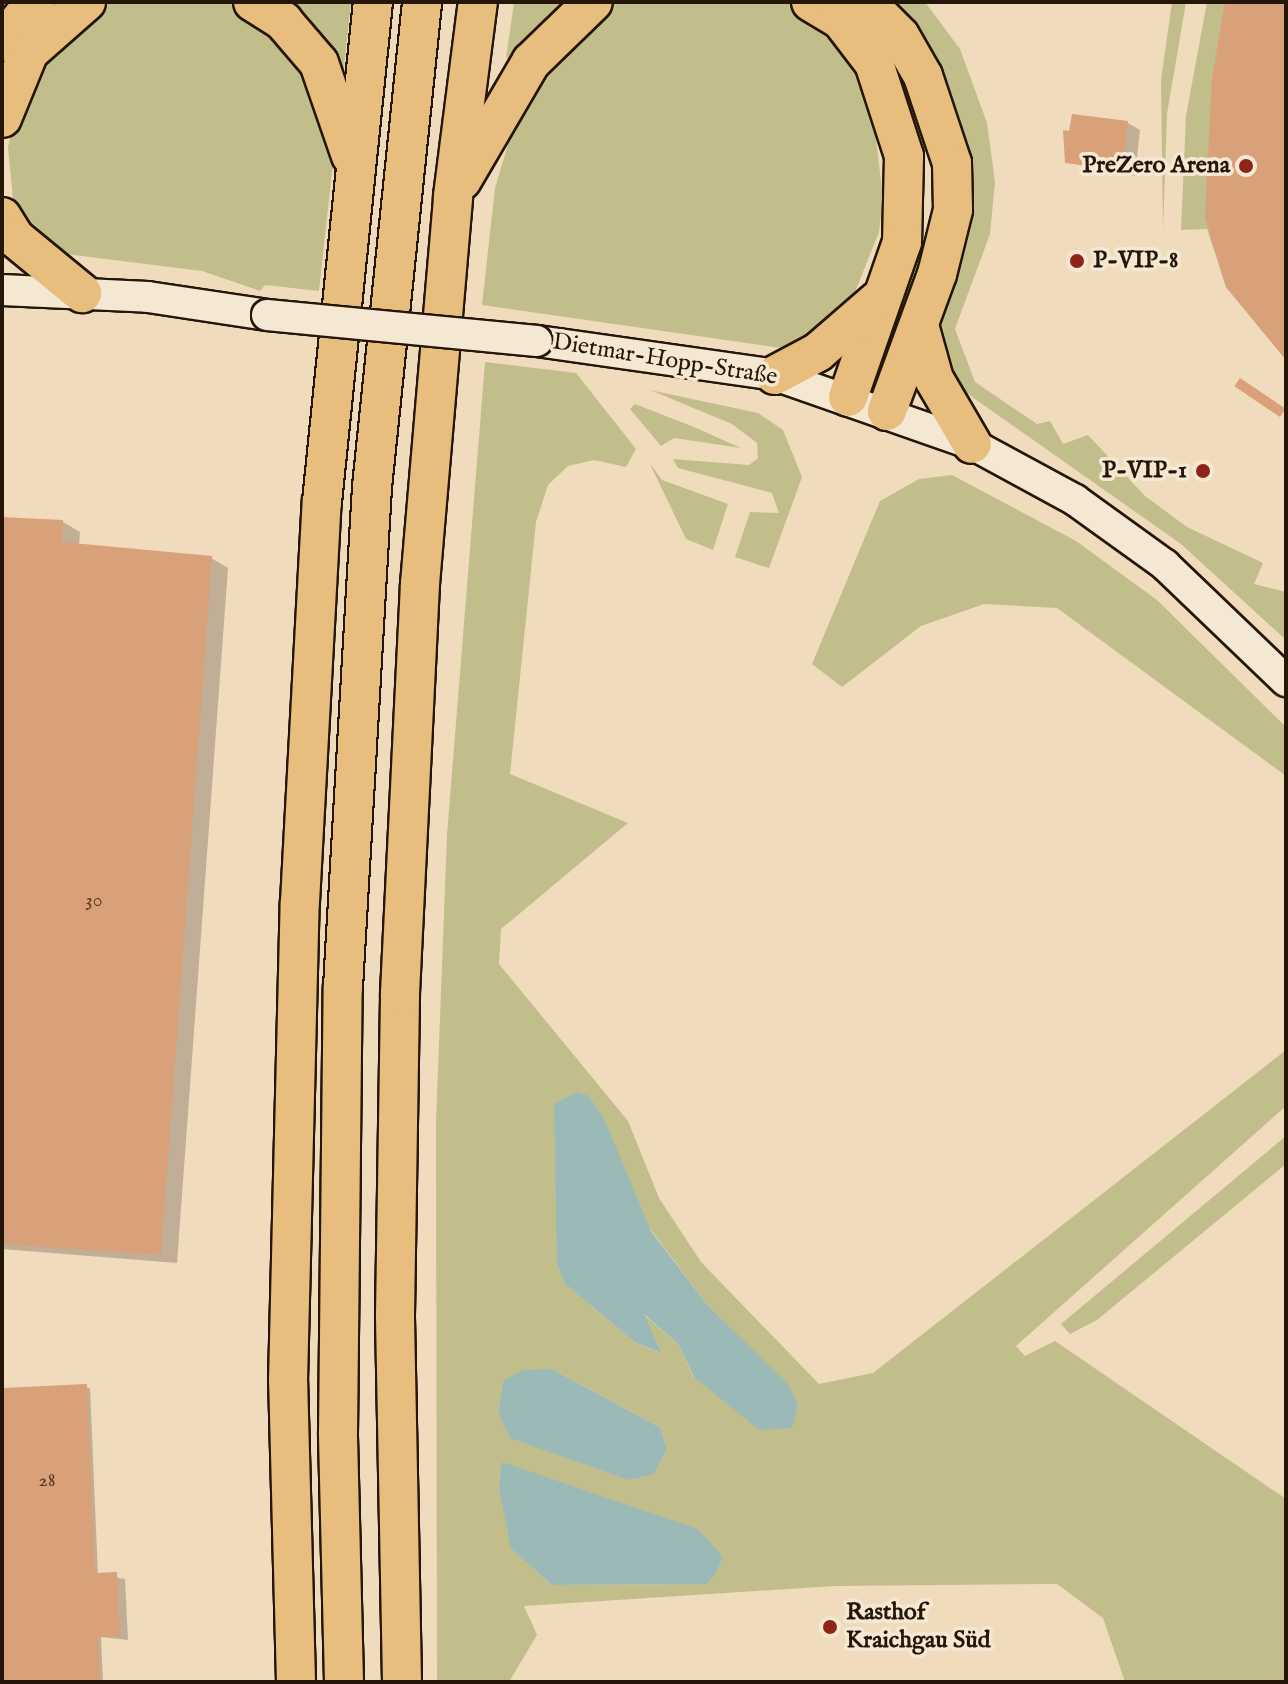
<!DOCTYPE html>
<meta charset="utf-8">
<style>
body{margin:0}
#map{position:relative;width:1288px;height:1684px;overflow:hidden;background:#f0dbbc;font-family:"IM FELL English",serif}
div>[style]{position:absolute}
.green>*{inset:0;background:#c1be8c}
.water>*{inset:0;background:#9bbab7}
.shadow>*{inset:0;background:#0003}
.building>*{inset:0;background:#d8a179;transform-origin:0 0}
.roads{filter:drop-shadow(2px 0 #25160a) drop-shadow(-2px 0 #25160a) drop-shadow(0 2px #25160a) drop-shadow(0 -2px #25160a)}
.secondary>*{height:30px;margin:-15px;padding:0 15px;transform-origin:15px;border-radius:15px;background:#f5e8d3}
.highway>*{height:38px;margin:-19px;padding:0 19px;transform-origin:19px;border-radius:19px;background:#e8be7e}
.bridges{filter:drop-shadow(2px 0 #25160a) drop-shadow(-2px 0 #25160a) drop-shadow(0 2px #25160a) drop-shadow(0 -2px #25160a)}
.secondary-bridge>*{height:30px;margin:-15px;padding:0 15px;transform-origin:15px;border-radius:15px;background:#f5e8d3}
.dots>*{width:22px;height:22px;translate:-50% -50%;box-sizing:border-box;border:4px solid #f5e8d3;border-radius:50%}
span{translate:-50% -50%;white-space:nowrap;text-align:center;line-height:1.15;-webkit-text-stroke:7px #f5e8d3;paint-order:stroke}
.number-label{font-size:20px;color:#523926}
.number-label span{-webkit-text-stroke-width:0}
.poi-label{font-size:24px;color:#25160a;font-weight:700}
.right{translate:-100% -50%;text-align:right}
.left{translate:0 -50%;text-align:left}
.street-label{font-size:24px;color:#25160a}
.frame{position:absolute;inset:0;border:4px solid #25160a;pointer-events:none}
</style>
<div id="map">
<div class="green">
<div style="clip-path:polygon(105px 2px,238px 2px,296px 50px,334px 154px,319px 291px,265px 285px,260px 291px,202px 271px,58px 253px,14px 210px,8px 147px,24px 79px)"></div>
<div style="clip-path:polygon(277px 2px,351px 2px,342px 85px)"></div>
<div style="clip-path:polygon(514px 2px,567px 2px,506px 59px)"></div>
<div style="clip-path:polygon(617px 2px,795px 2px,853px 59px,874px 123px,883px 197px,879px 232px,845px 317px,788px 349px,482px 305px,495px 188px,521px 101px,596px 13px)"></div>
<div style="clip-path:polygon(887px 2px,925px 2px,960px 49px,987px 123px,995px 182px,990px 234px,955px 329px,975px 382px,1037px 424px,1050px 421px,1063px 444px,1088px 435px,1145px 496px,1187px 527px,1263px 563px,1254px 584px,1286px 592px,1286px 640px,1181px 544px,958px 387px,940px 325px,968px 162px,941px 72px)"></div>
<div style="clip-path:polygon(1172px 2px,1186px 2px,1167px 114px,1163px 232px,1161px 80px)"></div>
<div style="clip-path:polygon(1207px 2px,1286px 2px,1286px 360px,1226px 287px,1207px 229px,1181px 230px,1186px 116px)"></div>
<div style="clip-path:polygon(evenodd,485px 362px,576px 373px,636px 449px,626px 467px,594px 460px,568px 466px,548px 485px,536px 522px,510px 774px,628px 823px,501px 929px,499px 964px,628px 1121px,659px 1198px,701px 1262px,819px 1384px,873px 1373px,1286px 1050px,1286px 1106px,1016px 1346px,1025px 1356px,1055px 1341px,1286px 1499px,1286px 1682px,1125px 1682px,1103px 1618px,1057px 1584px,835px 1586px,524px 1606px,537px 1635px,509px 1682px,437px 1682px,436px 1123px,447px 835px,485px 362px,599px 1113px,640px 1215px,709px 1307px,694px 1378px,678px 1344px,642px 1313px,660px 1353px,636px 1343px,564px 1283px,557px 1264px,599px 1113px,485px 362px,552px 1369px,661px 1428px,667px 1450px,654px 1474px,498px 1412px,503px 1381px,552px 1369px,485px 362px,511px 1549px,706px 1584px,552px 1585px,511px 1549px)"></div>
<div style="clip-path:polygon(650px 390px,758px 413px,783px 430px,802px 477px,769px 568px,735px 557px,750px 512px,779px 513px,772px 493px,678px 468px,673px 459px,749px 465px,758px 458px,757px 443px,732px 424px)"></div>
<div style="clip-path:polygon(635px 404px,694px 427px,741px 448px,674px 438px,661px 446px,630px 409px)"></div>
<div style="clip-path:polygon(649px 462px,662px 480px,728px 504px,713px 550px,686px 539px)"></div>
<div style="clip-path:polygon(952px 475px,1076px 541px,1157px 600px,1286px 727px,1286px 776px,1057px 608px,984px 604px,921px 626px,842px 687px,812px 664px,880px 501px,919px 479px)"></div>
<div style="clip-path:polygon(1286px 1136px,1286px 1164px,1097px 1320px,1070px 1334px,1061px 1324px)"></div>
</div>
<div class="water">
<div style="clip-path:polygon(577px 1092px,589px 1096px,605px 1121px,651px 1231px,709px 1307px,788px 1384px,798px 1405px,792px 1428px,759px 1430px,694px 1377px,678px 1344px,644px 1314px,661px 1353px,636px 1343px,564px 1283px,557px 1264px,554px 1104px)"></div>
<div style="clip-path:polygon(552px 1369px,661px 1428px,667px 1450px,654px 1474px,629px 1480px,510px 1438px,498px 1412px,503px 1381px,523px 1370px)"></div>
<div style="clip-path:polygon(502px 1462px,698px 1529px,723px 1557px,714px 1576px,706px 1584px,552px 1585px,511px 1549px,499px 1489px)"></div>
</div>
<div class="shadow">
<div style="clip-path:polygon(1231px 2px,1286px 2px,1286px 357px,1228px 286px,1211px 238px,1214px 78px)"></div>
<div style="clip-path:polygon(1128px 123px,1140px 130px,1135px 176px,1067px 162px)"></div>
<div style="clip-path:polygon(2px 519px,63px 522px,80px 532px,79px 545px,211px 558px,228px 568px,177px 1263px,2px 1249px)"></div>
<div style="clip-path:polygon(90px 1388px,98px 1575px,125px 1579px,128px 1640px,101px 1637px,103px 1682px,2px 1682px,2px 1390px)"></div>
</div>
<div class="building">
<div style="clip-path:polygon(1225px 2px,1286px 2px,1286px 360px,1226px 287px,1205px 217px,1212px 78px)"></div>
<div style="clip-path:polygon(1072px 114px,1128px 121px,1122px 170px,1065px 163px,1063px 130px,1069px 131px)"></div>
<div style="left:1240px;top:378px;width:55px;height:10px;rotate:34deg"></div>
<div style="clip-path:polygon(2px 517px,63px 520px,62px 542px,212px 556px,161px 1255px,2px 1244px)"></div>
<div style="clip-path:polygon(87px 1384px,95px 1573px,117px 1572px,120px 1637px,98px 1637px,100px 1682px,2px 1682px,2px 1388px)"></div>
</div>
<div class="roads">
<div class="secondary">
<div style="left:2px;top:290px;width:146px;rotate:2.7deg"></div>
<div style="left:148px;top:297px;width:120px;rotate:8.6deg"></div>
<div style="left:537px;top:341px;width:240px;rotate:8.1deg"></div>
<div style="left:775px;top:375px;width:209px;rotate:19.3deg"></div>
<div style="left:972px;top:444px;width:117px;rotate:28.5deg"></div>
<div style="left:1075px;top:500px;width:111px;rotate:35.8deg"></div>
<div style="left:1165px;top:565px;width:168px;rotate:43.8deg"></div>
</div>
<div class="highway">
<div style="left:253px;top:2px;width:36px;rotate:32deg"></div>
<div style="left:283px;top:21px;width:55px;rotate:49.4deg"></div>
<div style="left:319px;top:63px;width:98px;rotate:71deg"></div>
<div style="left:811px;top:2px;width:35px;rotate:31deg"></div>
<div style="left:841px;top:20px;width:54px;rotate:52.5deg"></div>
<div style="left:874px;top:63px;width:98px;rotate:72.1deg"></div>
<div style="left:904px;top:156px;width:86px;rotate:91.3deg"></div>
<div style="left:902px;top:242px;width:164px;rotate:109.2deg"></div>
<div style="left:866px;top:2px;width:48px;rotate:45deg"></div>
<div style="left:900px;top:36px;width:46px;rotate:60.1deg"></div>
<div style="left:923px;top:76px;width:92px;rotate:71.6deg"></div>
<div style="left:952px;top:163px;width:47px;rotate:88.8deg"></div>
<div style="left:953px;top:210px;width:66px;rotate:104deg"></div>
<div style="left:937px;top:274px;width:146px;rotate:110.1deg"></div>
<div style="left:2px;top:42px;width:52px;rotate:-50.5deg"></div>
<div style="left:2px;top:118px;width:71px;rotate:-67.8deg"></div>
<div style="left:29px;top:52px;width:76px;rotate:-41.3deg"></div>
<div style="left:462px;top:180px;width:137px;rotate:-59.7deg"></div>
<div style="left:531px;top:62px;width:86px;rotate:-44.1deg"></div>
<div style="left:2px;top:217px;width:25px;rotate:58deg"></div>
<div style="left:15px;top:238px;width:87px;rotate:39.4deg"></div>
<div style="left:919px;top:325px;width:56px;rotate:74.5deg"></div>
<div style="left:934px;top:379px;width:75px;rotate:59.7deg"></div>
<div style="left:775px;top:375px;width:49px;rotate:-28.1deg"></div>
<div style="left:818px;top:352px;width:79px;rotate:-40.9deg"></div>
<div style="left:296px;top:1682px;width:301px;rotate:-91.5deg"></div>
<div style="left:288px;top:1381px;width:479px;rotate:-88.6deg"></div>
<div style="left:300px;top:902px;width:401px;rotate:-86.9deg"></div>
<div style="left:322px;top:502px;width:503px;rotate:-84.18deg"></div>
<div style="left:344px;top:1682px;width:249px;rotate:-91.4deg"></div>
<div style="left:338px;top:1433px;width:446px;rotate:-89.4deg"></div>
<div style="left:343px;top:987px;width:501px;rotate:-86.68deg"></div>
<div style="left:372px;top:487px;width:488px;rotate:-84.1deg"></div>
<div style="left:402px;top:1682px;width:367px;rotate:-91.1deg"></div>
<div style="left:395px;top:1315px;width:322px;rotate:-89.1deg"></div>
<div style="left:400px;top:993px;width:409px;rotate:-87.2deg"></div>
<div style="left:420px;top:584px;width:389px;rotate:-85.1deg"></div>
<div style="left:453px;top:196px;width:196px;rotate:-82.7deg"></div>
</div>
</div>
<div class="bridges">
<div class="secondary-bridge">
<div style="left:267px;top:315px;width:271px;rotate:5.5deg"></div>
</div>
</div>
<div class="dots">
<div style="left:1246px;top:166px;background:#8f2418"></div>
<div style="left:1077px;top:261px;background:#8f2418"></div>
<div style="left:1203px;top:471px;background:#8f2418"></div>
<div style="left:830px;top:1627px;background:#8f2418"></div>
</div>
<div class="number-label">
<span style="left:94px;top:900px">30</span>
<span style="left:47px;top:1480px">28</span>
</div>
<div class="poi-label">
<span class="right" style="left:1230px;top:166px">PreZero Arena</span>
<span class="left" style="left:1093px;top:261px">P-VIP-8</span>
<span class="right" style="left:1187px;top:471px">P-VIP-1</span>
<span class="left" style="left:846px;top:1627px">Rasthof<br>Kraichgau Süd</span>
</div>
<div class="street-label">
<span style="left:665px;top:360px;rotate:9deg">Dietmar-Hopp-Straße</span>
</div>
<div class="frame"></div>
</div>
